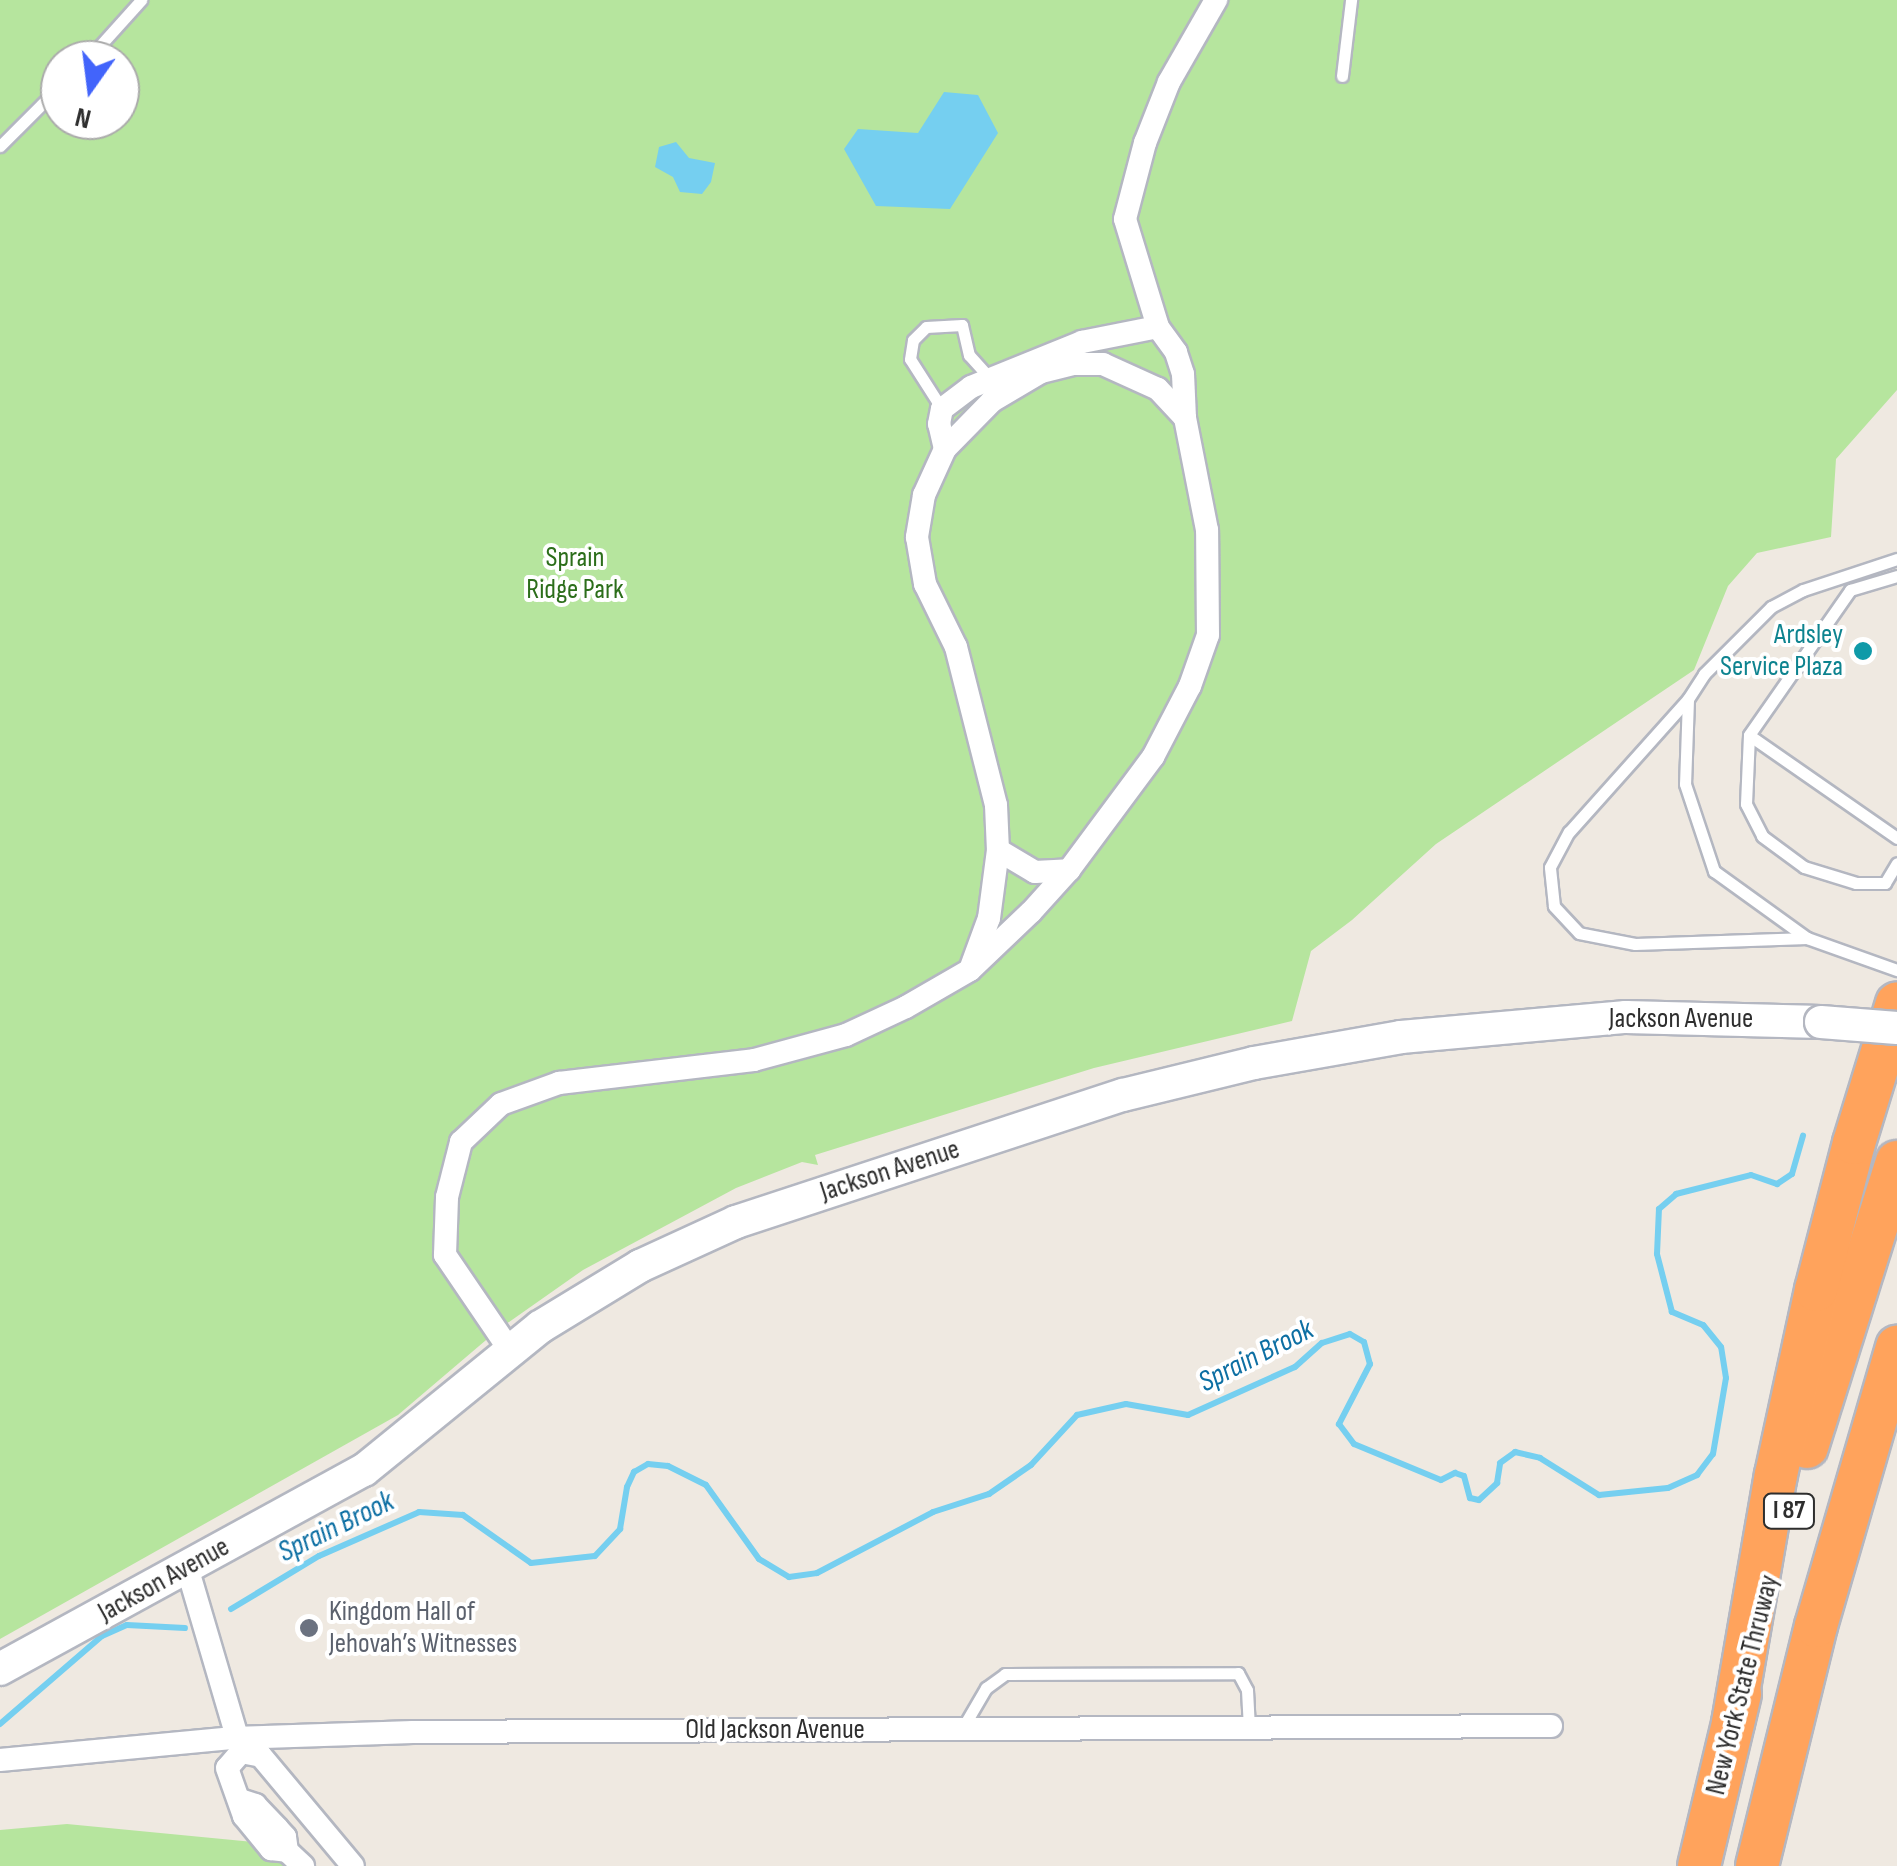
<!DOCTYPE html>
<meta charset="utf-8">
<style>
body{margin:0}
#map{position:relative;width:1897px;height:1866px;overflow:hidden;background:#efe9e1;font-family:"Sofia Sans Condensed",sans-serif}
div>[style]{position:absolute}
.green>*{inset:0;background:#b6e59e}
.water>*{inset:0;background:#75cff0}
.stream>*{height:6px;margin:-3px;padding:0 3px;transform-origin:3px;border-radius:3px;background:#75cff0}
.roads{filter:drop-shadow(2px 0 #b4b7c1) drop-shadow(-2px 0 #b4b7c1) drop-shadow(0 2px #b4b7c1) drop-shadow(0 -2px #b4b7c1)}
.service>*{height:11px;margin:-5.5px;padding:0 5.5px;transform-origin:5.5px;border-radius:5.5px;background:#fff}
.minor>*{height:22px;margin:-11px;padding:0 11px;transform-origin:11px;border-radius:11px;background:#fff}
.secondary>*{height:32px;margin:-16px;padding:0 16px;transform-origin:16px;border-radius:16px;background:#fff}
.motorway>*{height:42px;margin:-21px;padding:0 21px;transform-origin:21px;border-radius:21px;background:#ffa35c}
.bridges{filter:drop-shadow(2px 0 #b4b7c1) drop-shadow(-2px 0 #b4b7c1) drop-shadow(0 2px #b4b7c1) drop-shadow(0 -2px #b4b7c1)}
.secondary-bridge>*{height:32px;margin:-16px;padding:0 16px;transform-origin:16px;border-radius:16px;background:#fff}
.dots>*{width:28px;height:28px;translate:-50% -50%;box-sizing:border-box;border:5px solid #fff;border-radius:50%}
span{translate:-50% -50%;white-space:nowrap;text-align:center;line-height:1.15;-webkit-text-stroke:8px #fff;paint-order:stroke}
.shield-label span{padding:2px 8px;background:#fff;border:2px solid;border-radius:8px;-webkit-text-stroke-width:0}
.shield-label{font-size:25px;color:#2e2e2e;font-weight:700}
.park-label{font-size:28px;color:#2c6e1b}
.culture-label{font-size:28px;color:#0d838f}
.right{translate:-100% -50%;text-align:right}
.street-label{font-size:28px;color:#2e2e2e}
.worship-label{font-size:28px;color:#5b616d}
.left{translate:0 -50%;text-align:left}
.water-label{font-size:30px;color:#0d6fa3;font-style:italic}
.north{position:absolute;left:40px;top:40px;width:100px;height:100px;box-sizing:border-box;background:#fff;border:2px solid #ababab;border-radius:50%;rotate:194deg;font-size:28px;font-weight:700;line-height:40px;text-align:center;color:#2e2e2e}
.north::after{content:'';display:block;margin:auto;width:35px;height:45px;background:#4264fb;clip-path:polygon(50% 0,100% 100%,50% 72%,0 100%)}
</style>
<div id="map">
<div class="green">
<div style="clip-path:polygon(evenodd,0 0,1897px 0,1897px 390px,1836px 459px,1831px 537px,1757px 553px,1728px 586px,1694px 670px,1436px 844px,1352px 920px,1311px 951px,1292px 1021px,1094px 1068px,815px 1155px,818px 1165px,802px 1162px,736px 1188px,583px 1270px,499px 1329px,398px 1415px,0 1639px,0 0,60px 60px,120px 60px,120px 120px,60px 120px,60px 60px)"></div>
<div style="clip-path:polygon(67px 1824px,265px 1843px,287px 1866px,0 1866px,0 1830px)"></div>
</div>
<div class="water">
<div style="clip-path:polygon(944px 92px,978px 95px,998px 133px,950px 209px,876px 206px,844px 149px,858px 129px,918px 133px)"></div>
<div style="clip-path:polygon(676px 142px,689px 158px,715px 163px,711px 182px,702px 194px,680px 192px,673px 177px,655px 167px,659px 147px)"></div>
</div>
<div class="stream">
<div style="left:231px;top:1609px;width:103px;rotate:-31.1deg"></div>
<div style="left:319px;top:1556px;width:109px;rotate:-23.7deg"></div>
<div style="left:419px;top:1512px;width:44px;rotate:3.9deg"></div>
<div style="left:463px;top:1515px;width:83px;rotate:35.2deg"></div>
<div style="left:531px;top:1563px;width:64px;rotate:-6.2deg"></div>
<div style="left:595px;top:1556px;width:37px;rotate:-47deg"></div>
<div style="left:620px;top:1529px;width:43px;rotate:-80.5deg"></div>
<div style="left:627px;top:1487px;width:17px;rotate:-65deg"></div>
<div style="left:634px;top:1472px;width:16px;rotate:-30deg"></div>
<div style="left:648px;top:1464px;width:20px;rotate:6deg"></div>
<div style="left:668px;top:1466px;width:42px;rotate:26.6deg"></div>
<div style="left:706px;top:1485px;width:91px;rotate:54.4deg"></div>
<div style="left:759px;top:1559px;width:35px;rotate:31deg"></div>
<div style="left:789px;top:1577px;width:28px;rotate:-8deg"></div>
<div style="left:817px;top:1573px;width:131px;rotate:-27.7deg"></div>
<div style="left:933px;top:1512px;width:59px;rotate:-17.8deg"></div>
<div style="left:989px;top:1494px;width:51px;rotate:-34.6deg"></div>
<div style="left:1031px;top:1465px;width:68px;rotate:-47.4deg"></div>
<div style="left:1077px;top:1415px;width:50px;rotate:-12.7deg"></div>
<div style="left:1126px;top:1404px;width:63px;rotate:10.1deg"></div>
<div style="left:1188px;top:1415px;width:117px;rotate:-24.2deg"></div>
<div style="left:1295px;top:1367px;width:36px;rotate:-42deg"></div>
<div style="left:1322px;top:1343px;width:29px;rotate:-18deg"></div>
<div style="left:1350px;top:1334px;width:16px;rotate:30deg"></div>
<div style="left:1364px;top:1342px;width:23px;rotate:75deg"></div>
<div style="left:1370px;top:1364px;width:68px;rotate:117.3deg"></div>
<div style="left:1339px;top:1424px;width:25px;rotate:53deg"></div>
<div style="left:1354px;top:1444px;width:94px;rotate:22.5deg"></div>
<div style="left:1441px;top:1480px;width:16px;rotate:-27deg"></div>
<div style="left:1455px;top:1473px;width:9px;rotate:18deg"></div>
<div style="left:1464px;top:1476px;width:23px;rotate:75deg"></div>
<div style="left:1470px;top:1498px;width:9px;rotate:13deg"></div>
<div style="left:1479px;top:1500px;width:25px;rotate:-43deg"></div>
<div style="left:1497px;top:1483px;width:20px;rotate:-81deg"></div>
<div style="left:1500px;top:1463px;width:19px;rotate:-36deg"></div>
<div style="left:1515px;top:1452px;width:26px;rotate:13deg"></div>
<div style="left:1540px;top:1458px;width:70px;rotate:32.1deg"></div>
<div style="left:1599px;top:1495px;width:69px;rotate:-5.8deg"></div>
<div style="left:1668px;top:1488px;width:32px;rotate:-24deg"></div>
<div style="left:1697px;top:1475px;width:26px;rotate:-53deg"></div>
<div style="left:1713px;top:1454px;width:77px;rotate:-80.3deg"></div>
<div style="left:1726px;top:1378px;width:31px;rotate:-99deg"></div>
<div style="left:1721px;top:1347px;width:28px;rotate:-129deg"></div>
<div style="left:1703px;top:1325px;width:34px;rotate:-157deg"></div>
<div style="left:1672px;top:1312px;width:60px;rotate:-104.5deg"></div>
<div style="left:1657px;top:1254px;width:45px;rotate:-87.5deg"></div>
<div style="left:1659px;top:1209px;width:23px;rotate:-41deg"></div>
<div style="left:1676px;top:1194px;width:77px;rotate:-14.2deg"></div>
<div style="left:1751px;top:1175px;width:28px;rotate:19deg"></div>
<div style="left:1777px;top:1184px;width:18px;rotate:-34deg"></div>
<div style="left:1792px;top:1174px;width:40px;rotate:-74deg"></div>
<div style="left:0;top:1724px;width:135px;rotate:-40.8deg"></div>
<div style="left:102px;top:1636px;width:27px;rotate:-24deg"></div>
<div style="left:127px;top:1625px;width:58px;rotate:3deg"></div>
</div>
<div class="roads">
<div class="service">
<div style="left:87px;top:60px;width:81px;rotate:-48deg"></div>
<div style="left:1342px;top:76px;width:77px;rotate:-83.2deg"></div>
<div style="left:0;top:146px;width:85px;rotate:-45deg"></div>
<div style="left:942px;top:409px;width:59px;rotate:-122.6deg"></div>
<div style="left:910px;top:359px;width:19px;rotate:-81deg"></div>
<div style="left:913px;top:340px;width:18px;rotate:-45deg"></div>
<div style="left:926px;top:327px;width:36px;rotate:-3deg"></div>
<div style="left:962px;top:325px;width:31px;rotate:77deg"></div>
<div style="left:969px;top:355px;width:31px;rotate:48deg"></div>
<div style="left:1688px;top:699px;width:85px;rotate:92deg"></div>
<div style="left:1685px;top:784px;width:92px;rotate:71.6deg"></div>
<div style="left:1714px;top:871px;width:115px;rotate:35.8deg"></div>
<div style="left:1807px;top:938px;width:96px;rotate:19.6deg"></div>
<div style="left:1749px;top:735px;width:177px;rotate:-55.1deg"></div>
<div style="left:1850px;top:590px;width:49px;rotate:-16.6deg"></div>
<div style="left:1897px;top:838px;width:180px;rotate:-145.2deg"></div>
<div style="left:1749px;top:735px;width:69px;rotate:92.5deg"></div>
<div style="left:1746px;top:804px;width:36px;rotate:63deg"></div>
<div style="left:1762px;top:836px;width:52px;rotate:36.4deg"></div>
<div style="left:1804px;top:867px;width:54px;rotate:17.1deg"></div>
<div style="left:1856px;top:883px;width:29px"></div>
<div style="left:1885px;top:883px;width:23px;rotate:-59deg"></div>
<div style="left:1807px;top:938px;width:172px;rotate:178deg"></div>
<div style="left:1635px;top:944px;width:57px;rotate:-168.9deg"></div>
<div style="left:1579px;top:933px;width:37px;rotate:-133deg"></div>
<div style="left:1554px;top:906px;width:39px;rotate:-96deg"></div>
<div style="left:1550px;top:867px;width:40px;rotate:-62deg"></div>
<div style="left:1569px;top:832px;width:178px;rotate:-48.2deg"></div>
<div style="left:1688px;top:699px;width:30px;rotate:-57deg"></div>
<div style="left:1704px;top:674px;width:95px;rotate:-45deg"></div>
<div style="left:1771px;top:607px;width:36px;rotate:-28deg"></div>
<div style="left:1803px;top:590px;width:99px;rotate:-18.3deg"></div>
<div style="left:962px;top:1729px;width:48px;rotate:-59.7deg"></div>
<div style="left:986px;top:1688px;width:24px;rotate:-36deg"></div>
<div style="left:1005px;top:1674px;width:233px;rotate:-0.2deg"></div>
<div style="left:1238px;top:1673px;width:19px;rotate:62deg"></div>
<div style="left:1247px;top:1690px;width:38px;rotate:87deg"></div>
</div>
<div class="minor">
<div style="left:1185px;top:418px;width:44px;rotate:-92.6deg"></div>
<div style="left:1183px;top:374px;width:23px;rotate:-108deg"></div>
<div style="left:1176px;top:352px;width:31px;rotate:-126deg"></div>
<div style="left:1158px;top:327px;width:113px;rotate:-107deg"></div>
<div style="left:1125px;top:219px;width:79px;rotate:-75.3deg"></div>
<div style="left:1145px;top:143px;width:66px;rotate:-68.5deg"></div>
<div style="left:1169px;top:82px;width:95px;rotate:-60.2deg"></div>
<div style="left:945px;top:449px;width:26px;rotate:-103deg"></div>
<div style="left:939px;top:424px;width:15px;rotate:-79deg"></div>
<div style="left:942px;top:409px;width:36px;rotate:-37deg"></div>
<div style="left:971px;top:387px;width:120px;rotate:-22.1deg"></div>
<div style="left:1082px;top:342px;width:77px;rotate:-11.2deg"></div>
<div style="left:998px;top:850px;width:43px;rotate:30.7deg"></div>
<div style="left:1035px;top:872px;width:34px;rotate:-3deg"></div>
<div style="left:509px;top:1349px;width:114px;rotate:-124.2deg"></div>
<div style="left:445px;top:1255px;width:58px;rotate:-88deg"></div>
<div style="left:447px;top:1197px;width:57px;rotate:-75.7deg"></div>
<div style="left:461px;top:1142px;width:55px;rotate:-43.5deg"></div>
<div style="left:501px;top:1104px;width:62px;rotate:-19.9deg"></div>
<div style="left:559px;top:1083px;width:196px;rotate:-6.7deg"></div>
<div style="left:754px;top:1060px;width:95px;rotate:-15.2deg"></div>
<div style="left:846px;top:1035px;width:66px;rotate:-25deg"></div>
<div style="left:906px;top:1007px;width:74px;rotate:-30deg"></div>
<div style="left:970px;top:970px;width:84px;rotate:-43.6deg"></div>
<div style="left:1031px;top:912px;width:57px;rotate:-47.9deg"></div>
<div style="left:1069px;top:870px;width:141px;rotate:-53.4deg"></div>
<div style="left:1153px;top:757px;width:80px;rotate:-62.5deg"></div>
<div style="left:1190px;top:686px;width:54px;rotate:-70.6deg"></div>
<div style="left:1208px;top:635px;width:105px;rotate:-90.5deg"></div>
<div style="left:1207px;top:530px;width:114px;rotate:-101.1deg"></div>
<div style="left:1185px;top:418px;width:40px;rotate:-133deg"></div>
<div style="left:1158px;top:389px;width:60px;rotate:-155.6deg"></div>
<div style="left:1103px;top:364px;width:30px;rotate:180deg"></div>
<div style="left:1073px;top:364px;width:33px;rotate:166deg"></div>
<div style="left:1041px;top:372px;width:57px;rotate:149.4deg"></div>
<div style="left:992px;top:401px;width:67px;rotate:134.4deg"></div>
<div style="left:945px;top:449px;width:51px;rotate:114.5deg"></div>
<div style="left:924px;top:495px;width:43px;rotate:99.5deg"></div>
<div style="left:917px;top:537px;width:48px;rotate:80.3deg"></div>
<div style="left:925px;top:584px;width:70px;rotate:63.8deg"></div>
<div style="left:956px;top:647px;width:163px;rotate:75.8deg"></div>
<div style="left:996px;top:805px;width:45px;rotate:87.5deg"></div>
<div style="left:998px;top:850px;width:69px;rotate:97.5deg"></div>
<div style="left:989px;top:918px;width:55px;rotate:110.1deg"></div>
<div style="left:187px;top:1567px;width:192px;rotate:73.6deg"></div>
<div style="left:241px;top:1752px;width:20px;rotate:11deg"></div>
<div style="left:261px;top:1756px;width:143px;rotate:50.1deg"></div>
<div style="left:241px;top:1752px;width:21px;rotate:131deg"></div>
<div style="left:227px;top:1768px;width:51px;rotate:70.5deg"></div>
<div style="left:244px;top:1816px;width:43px;rotate:50.7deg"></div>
<div style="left:271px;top:1849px;width:16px;rotate:7deg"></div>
<div style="left:0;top:1760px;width:235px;rotate:-5.4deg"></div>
<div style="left:234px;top:1738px;width:179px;rotate:-1.9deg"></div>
<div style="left:413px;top:1732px;width:1138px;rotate:-0.3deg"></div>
<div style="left:243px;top:1801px;width:13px;rotate:18deg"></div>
<div style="left:255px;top:1805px;width:32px;rotate:46deg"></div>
<div style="left:277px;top:1828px;width:12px;rotate:48deg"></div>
<div style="left:285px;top:1837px;width:14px;rotate:82deg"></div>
<div style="left:287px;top:1851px;width:22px;rotate:43deg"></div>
</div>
<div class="secondary">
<div style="left:0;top:1669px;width:415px;rotate:-28.7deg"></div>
<div style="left:364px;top:1470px;width:227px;rotate:-39.1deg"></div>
<div style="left:540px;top:1327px;width:117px;rotate:-31.4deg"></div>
<div style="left:640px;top:1266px;width:106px;rotate:-24.6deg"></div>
<div style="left:736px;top:1222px;width:407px;rotate:-18.2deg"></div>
<div style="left:1123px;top:1095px;width:135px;rotate:-13.7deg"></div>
<div style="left:1254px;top:1063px;width:149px;rotate:-10deg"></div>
<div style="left:1401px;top:1037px;width:226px;rotate:-5.1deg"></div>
<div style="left:1626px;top:1017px;width:195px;rotate:1.5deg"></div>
</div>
<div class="motorway">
<div style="left:1807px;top:1447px;width:299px;rotate:-72.5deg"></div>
<div style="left:1733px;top:1723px;width:252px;rotate:-80.2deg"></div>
<div style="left:1776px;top:1475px;width:189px;rotate:-77.8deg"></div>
<div style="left:1816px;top:1290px;width:152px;rotate:-75.5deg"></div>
<div style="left:1854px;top:1143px;width:146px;rotate:-72.9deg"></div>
<div style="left:1699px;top:1866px;width:177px;rotate:-76.6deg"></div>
<div style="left:1757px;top:1866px;width:247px;rotate:-76.2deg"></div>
<div style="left:1816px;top:1626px;width:291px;rotate:-73.8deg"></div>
</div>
</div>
<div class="bridges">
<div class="secondary-bridge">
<div style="left:1821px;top:1022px;width:76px;rotate:4.5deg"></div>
</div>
</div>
<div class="dots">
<div style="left:1863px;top:651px;background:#0f9aa8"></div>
<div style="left:309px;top:1628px;background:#6b7280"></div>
</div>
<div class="shield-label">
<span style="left:1789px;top:1511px">I 87</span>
</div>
<div class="park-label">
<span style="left:575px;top:574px">Sprain<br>Ridge Park</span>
</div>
<div class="culture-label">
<span class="right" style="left:1843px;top:651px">Ardsley<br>Service Plaza</span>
</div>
<div class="street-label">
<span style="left:1681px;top:1019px">Jackson Avenue</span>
<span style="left:890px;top:1171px;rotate:-18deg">Jackson Avenue</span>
<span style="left:164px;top:1580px;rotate:-29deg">Jackson Avenue</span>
<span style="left:1743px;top:1685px;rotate:-76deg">New York State Thruway</span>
<span style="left:775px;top:1730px">Old Jackson Avenue</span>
</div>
<div class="worship-label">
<span class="left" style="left:329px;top:1628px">Kingdom Hall of<br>Jehovah’s Witnesses</span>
</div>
<div class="water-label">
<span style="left:1256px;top:1356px;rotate:-27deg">Sprain Brook</span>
<span style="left:336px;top:1527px;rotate:-26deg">Sprain Brook</span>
</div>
<div class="north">N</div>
</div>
